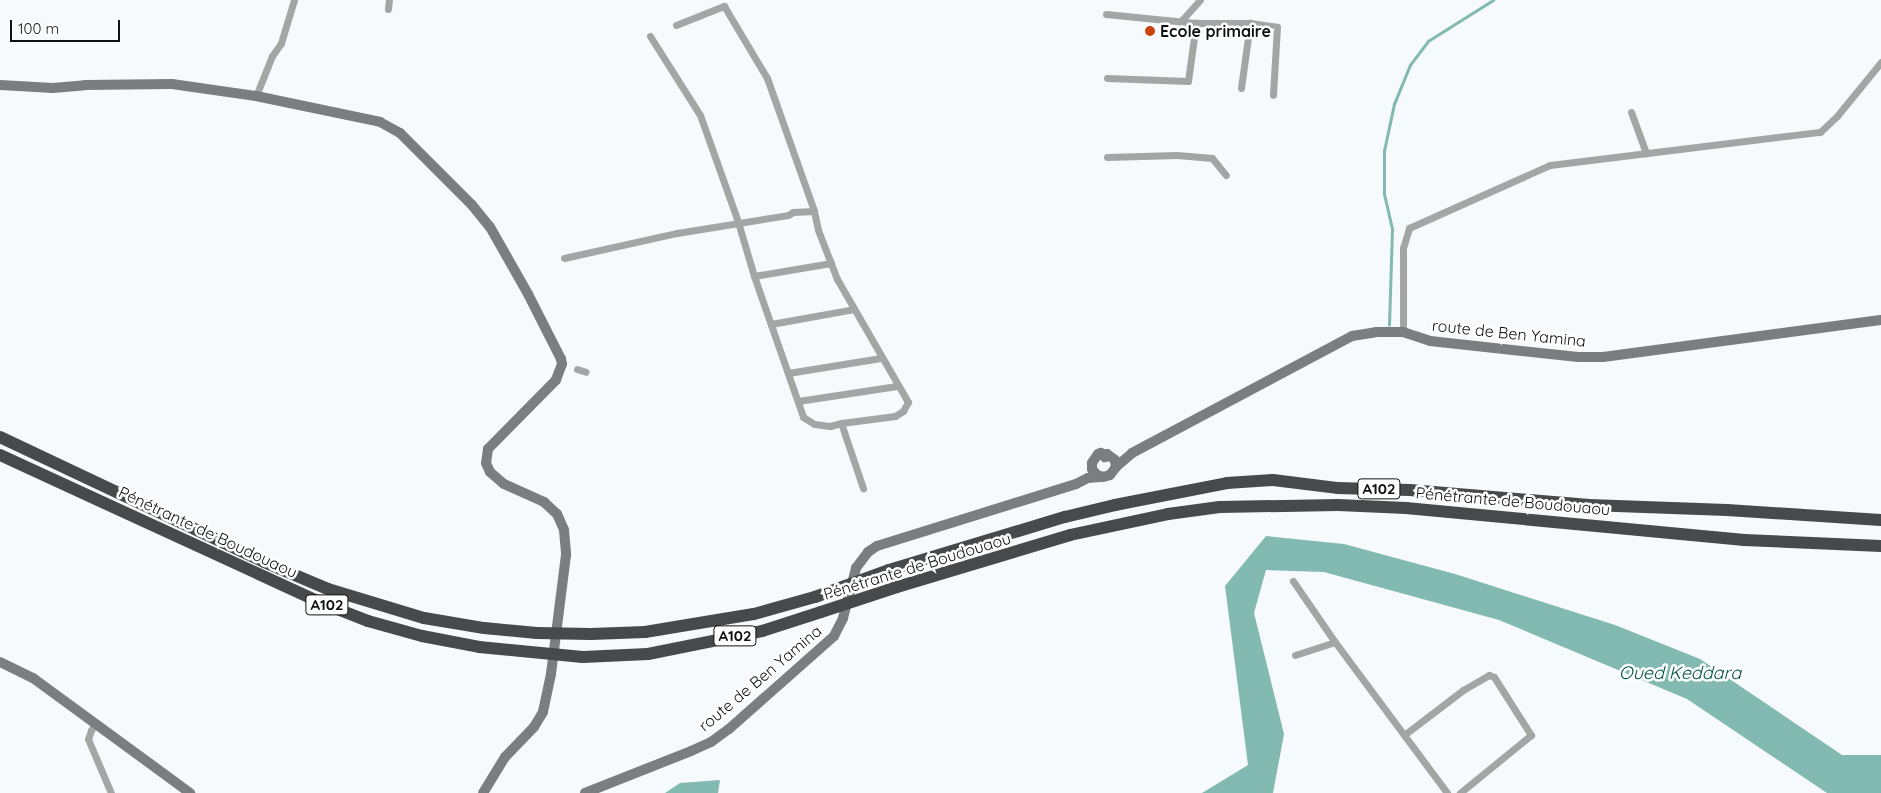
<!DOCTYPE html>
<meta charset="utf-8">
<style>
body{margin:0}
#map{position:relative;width:1881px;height:793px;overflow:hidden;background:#f6fafd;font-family:Quicksand,sans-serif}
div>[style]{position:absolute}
.water>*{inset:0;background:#82bab1}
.stream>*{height:2.5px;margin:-1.25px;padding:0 1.25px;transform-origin:1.25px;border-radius:1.25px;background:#82bab1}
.street>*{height:7px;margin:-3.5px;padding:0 3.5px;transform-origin:3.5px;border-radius:3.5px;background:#a4a6a6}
.secondary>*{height:10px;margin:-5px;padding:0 5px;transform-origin:5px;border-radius:5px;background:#7b7e7f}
.highway>*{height:12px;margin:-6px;padding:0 6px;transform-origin:6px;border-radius:6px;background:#464a4b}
.highway-bridge>*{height:12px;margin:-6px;padding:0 6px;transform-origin:6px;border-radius:6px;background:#464a4b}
.dots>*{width:14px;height:14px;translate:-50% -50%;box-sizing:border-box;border:2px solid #fff;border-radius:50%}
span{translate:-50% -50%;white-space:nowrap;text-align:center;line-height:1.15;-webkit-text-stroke:5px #fff;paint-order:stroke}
.shield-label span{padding:1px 4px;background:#fff;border:1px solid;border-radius:4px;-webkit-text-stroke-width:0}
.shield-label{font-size:15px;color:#0f1011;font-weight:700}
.poi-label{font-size:16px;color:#0f1011;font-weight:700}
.left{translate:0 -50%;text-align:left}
.street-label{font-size:16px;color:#0f1011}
.water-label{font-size:18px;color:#00544b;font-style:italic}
.scale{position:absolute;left:10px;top:20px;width:110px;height:22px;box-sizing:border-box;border:2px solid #0f1011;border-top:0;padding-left:6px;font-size:15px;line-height:18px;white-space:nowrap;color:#0f1011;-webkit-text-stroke:4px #fff;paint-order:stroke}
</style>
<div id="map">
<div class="water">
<div style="clip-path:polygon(1266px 536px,1344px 544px,1455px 574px,1615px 625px,1700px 659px,1842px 755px,1881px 755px,1881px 793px,1827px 793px,1687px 699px,1499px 620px,1324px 572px,1266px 570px,1254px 613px,1284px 734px,1273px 793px,1202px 793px,1248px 765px,1225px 586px)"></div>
<div style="clip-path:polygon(720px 780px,718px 793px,665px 793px,680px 783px)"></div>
</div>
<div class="stream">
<div style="left:1389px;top:325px;width:96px;rotate:-88.2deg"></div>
<div style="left:1392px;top:229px;width:36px;rotate:-103deg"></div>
<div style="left:1384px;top:194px;width:43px;rotate:-90deg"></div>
<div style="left:1384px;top:151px;width:48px;rotate:-78deg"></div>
<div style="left:1394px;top:104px;width:42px;rotate:-67.7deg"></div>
<div style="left:1410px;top:65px;width:30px;rotate:-53deg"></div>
<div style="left:1428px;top:41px;width:77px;rotate:-32.2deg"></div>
</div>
<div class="street">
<div style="left:388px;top:9px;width:9px;rotate:-84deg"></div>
<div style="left:1106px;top:14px;width:90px;rotate:5.7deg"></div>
<div style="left:1196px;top:23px;width:54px"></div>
<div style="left:1250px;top:23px;width:27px;rotate:8deg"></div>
<div style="left:1277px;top:27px;width:68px;rotate:93.4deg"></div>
<div style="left:1181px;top:21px;width:28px;rotate:-48deg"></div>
<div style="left:676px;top:25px;width:52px;rotate:-21.6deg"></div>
<div style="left:724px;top:6px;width:84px;rotate:59.2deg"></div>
<div style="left:767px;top:78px;width:141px;rotate:70.5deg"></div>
<div style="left:814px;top:211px;width:19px;rotate:78deg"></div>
<div style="left:818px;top:230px;width:53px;rotate:68.8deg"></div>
<div style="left:837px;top:279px;width:142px;rotate:60deg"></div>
<div style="left:908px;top:402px;width:10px;rotate:119deg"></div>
<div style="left:903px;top:411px;width:9px;rotate:148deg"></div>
<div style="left:895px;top:416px;width:54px;rotate:172.6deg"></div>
<div style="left:841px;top:423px;width:69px;rotate:71.3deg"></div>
<div style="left:650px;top:36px;width:93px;rotate:57.7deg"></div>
<div style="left:700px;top:115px;width:114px;rotate:70.4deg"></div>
<div style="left:738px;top:222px;width:56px;rotate:73.5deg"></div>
<div style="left:1107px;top:78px;width:81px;rotate:2.1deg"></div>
<div style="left:1188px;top:81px;width:59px;rotate:-82.1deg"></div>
<div style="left:1241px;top:88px;width:66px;rotate:-82.1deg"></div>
<div style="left:256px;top:96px;width:43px;rotate:-68.2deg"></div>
<div style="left:272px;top:56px;width:16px;rotate:-55deg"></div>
<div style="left:281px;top:43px;width:45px;rotate:-73.2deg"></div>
<div style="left:1631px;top:112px;width:44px;rotate:69.9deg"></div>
<div style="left:1107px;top:157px;width:70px;rotate:-1.6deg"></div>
<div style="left:1177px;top:155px;width:35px;rotate:5deg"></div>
<div style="left:1212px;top:158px;width:22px;rotate:51deg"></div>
<div style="left:564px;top:258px;width:116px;rotate:-12.5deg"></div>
<div style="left:677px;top:233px;width:112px;rotate:-9.2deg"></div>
<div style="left:788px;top:215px;width:6px;rotate:-31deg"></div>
<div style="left:793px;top:212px;width:21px;rotate:-3deg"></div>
<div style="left:831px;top:263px;width:78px;rotate:170.4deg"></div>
<div style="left:754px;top:276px;width:149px;rotate:70.8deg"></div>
<div style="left:803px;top:417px;width:13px;rotate:32deg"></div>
<div style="left:814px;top:424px;width:16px;rotate:7deg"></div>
<div style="left:830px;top:426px;width:11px;rotate:-15deg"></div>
<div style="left:771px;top:324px;width:84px;rotate:-10.2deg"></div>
<div style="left:1403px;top:332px;width:84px;rotate:-90deg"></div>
<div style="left:1403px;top:248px;width:21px;rotate:-73deg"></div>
<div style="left:1409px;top:228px;width:154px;rotate:-24.1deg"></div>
<div style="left:1550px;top:165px;width:272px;rotate:-7deg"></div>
<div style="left:1820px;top:132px;width:23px;rotate:-43deg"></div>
<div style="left:1837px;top:116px;width:70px;rotate:-50.8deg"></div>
<div style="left:577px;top:369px;width:9px;rotate:18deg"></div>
<div style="left:788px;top:373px;width:94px;rotate:-9.2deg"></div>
<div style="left:798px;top:401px;width:100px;rotate:-8.6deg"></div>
<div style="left:1293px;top:581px;width:74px;rotate:55.5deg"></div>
<div style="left:1295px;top:655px;width:42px;rotate:-18deg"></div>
<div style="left:1335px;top:642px;width:188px;rotate:53.4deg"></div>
<div style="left:95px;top:725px;width:6px;rotate:129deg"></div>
<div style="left:91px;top:730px;width:9px;rotate:108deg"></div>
<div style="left:88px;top:739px;width:59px;rotate:66.9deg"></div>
<div style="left:1404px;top:735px;width:74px;rotate:-37.3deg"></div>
<div style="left:1463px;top:690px;width:30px;rotate:-30deg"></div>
<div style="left:1489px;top:675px;width:5px;rotate:22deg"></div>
<div style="left:1494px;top:677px;width:69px;rotate:57.5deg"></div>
<div style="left:1531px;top:735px;width:92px;rotate:140.8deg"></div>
</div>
<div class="secondary">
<div style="left:0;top:85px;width:53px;rotate:3.2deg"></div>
<div style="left:53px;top:88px;width:32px;rotate:-5deg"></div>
<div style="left:85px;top:85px;width:87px;rotate:-0.7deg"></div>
<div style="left:172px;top:84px;width:85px;rotate:8.1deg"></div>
<div style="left:256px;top:96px;width:127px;rotate:11.8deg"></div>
<div style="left:380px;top:122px;width:23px;rotate:29deg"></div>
<div style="left:400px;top:133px;width:102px;rotate:45deg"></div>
<div style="left:472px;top:205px;width:28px;rotate:51deg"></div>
<div style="left:490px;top:227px;width:77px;rotate:60.4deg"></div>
<div style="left:528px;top:294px;width:73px;rotate:63.1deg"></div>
<div style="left:561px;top:359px;width:5px;rotate:79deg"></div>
<div style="left:562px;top:364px;width:17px;rotate:111deg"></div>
<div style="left:556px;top:380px;width:97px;rotate:134.6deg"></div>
<div style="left:488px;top:449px;width:14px;rotate:98deg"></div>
<div style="left:486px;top:463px;width:10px;rotate:66deg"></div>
<div style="left:490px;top:472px;width:18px;rotate:41deg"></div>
<div style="left:504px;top:484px;width:44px;rotate:24.2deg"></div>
<div style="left:544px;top:502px;width:18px;rotate:43deg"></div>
<div style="left:557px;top:514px;width:17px;rotate:66deg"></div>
<div style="left:564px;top:530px;width:25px;rotate:85deg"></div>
<div style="left:566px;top:555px;width:120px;rotate:97.2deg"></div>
<div style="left:551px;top:674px;width:39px;rotate:102deg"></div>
<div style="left:543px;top:712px;width:17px;rotate:121deg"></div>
<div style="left:534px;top:727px;width:42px;rotate:134deg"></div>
<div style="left:505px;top:757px;width:42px;rotate:121.4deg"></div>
<div style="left:1116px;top:467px;width:7px;rotate:-98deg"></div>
<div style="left:1115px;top:460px;width:10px;rotate:-143deg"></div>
<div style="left:1107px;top:454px;width:4px;rotate:124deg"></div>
<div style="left:1105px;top:457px;width:6px;rotate:-135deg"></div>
<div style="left:1101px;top:453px;width:3px;rotate:162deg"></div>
<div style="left:1098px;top:454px;width:11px;rotate:124deg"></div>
<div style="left:1092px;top:463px;width:6px;rotate:90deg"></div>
<div style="left:1092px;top:469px;width:8px;rotate:50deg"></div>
<div style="left:1097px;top:475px;width:6px;rotate:18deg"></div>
<div style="left:1103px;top:477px;width:7px;rotate:-16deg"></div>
<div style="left:1110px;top:475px;width:10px;rotate:-53deg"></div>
<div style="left:1116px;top:467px;width:21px;rotate:-41deg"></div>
<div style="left:1132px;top:453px;width:249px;rotate:-28deg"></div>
<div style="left:1352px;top:336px;width:24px;rotate:-9deg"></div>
<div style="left:1376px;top:332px;width:27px"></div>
<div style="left:1403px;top:332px;width:28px;rotate:18deg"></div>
<div style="left:1430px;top:341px;width:149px;rotate:6.2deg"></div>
<div style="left:1578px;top:357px;width:25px"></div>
<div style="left:1603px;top:357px;width:280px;rotate:-7.6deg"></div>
<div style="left:0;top:662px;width:37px;rotate:26deg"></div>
<div style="left:33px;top:678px;width:195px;rotate:36.2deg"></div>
<div style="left:585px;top:793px;width:114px;rotate:-21.6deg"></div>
<div style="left:691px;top:751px;width:22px;rotate:-24deg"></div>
<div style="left:711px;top:742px;width:22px;rotate:-36deg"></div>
<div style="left:729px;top:729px;width:140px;rotate:-41.5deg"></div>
<div style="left:834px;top:636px;width:20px;rotate:-63deg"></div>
<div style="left:843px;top:618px;width:52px;rotate:-75.4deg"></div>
<div style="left:856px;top:568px;width:20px;rotate:-53deg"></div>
<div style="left:868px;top:552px;width:11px;rotate:-34deg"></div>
<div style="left:877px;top:546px;width:208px;rotate:-17.3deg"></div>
<div style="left:1076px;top:484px;width:13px;rotate:-27deg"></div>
<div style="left:1088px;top:478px;width:12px;rotate:-5deg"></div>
</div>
<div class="highway">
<div style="left:0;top:437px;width:292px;rotate:25.3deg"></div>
<div style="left:264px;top:562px;width:69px;rotate:22.9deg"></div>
<div style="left:328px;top:589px;width:100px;rotate:16.8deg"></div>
<div style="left:424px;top:618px;width:61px;rotate:9.5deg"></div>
<div style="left:0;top:455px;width:354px;rotate:24.7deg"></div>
<div style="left:322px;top:603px;width:49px;rotate:21.4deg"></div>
<div style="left:368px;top:621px;width:56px;rotate:15.5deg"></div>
<div style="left:422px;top:636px;width:58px;rotate:10.9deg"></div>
<div style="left:889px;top:570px;width:184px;rotate:-16.8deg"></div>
<div style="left:1065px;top:517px;width:51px;rotate:-13.5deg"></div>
<div style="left:1115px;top:505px;width:114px;rotate:-11.1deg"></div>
<div style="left:1227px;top:483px;width:46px;rotate:-3.7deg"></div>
<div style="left:1273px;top:480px;width:64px;rotate:7.1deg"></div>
<div style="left:1337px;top:488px;width:73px;rotate:1.6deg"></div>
<div style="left:1410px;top:490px;width:180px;rotate:4.8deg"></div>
<div style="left:1589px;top:505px;width:138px;rotate:2.1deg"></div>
<div style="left:1727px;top:510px;width:154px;rotate:3.7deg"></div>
<div style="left:897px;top:587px;width:181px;rotate:-16.7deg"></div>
<div style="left:1070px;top:535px;width:100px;rotate:-12.1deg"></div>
<div style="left:1168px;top:514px;width:52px;rotate:-7.7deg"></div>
<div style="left:1220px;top:507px;width:118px;rotate:-1deg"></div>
<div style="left:1338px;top:505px;width:68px;rotate:2.5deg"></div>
<div style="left:1406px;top:508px;width:340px;rotate:5.4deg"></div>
<div style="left:1744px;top:540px;width:137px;rotate:2.5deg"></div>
<div style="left:645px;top:632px;width:110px;rotate:-9.4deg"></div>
<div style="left:754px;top:614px;width:63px;rotate:-15.6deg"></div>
<div style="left:648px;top:654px;width:116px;rotate:-11.4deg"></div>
<div style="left:762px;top:631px;width:62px;rotate:-17.9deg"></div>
</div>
<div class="highway-bridge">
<div style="left:815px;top:597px;width:79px;rotate:-20deg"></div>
<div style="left:821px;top:612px;width:80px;rotate:-18.2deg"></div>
<div style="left:484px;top:628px;width:53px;rotate:5.4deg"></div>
<div style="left:537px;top:633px;width:54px;rotate:1.1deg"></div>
<div style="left:591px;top:634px;width:54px;rotate:-2.1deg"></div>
<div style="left:479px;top:647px;width:104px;rotate:5.5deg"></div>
<div style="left:583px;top:657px;width:65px;rotate:-2.6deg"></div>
</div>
<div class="dots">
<div style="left:1150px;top:31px;background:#ca420f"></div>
</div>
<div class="shield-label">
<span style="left:1379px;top:489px">A102</span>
<span style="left:327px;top:605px">A102</span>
<span style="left:735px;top:636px">A102</span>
</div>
<div class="poi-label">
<span class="left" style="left:1160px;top:31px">Ecole primaire</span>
</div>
<div class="street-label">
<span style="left:1509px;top:333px;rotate:6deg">route de Ben Yamina</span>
<span style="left:1513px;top:501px;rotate:5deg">Pénétrante de Boudouaou</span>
<span style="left:208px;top:532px;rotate:25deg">Pénétrante de Boudouaou</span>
<span style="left:917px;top:566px;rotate:-17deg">Pénétrante de Boudouaou</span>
<span style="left:760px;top:678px;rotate:-40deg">route de Ben Yamina</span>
</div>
<div class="water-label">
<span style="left:1680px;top:673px">Oued Keddara</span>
</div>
<div class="scale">100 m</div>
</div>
